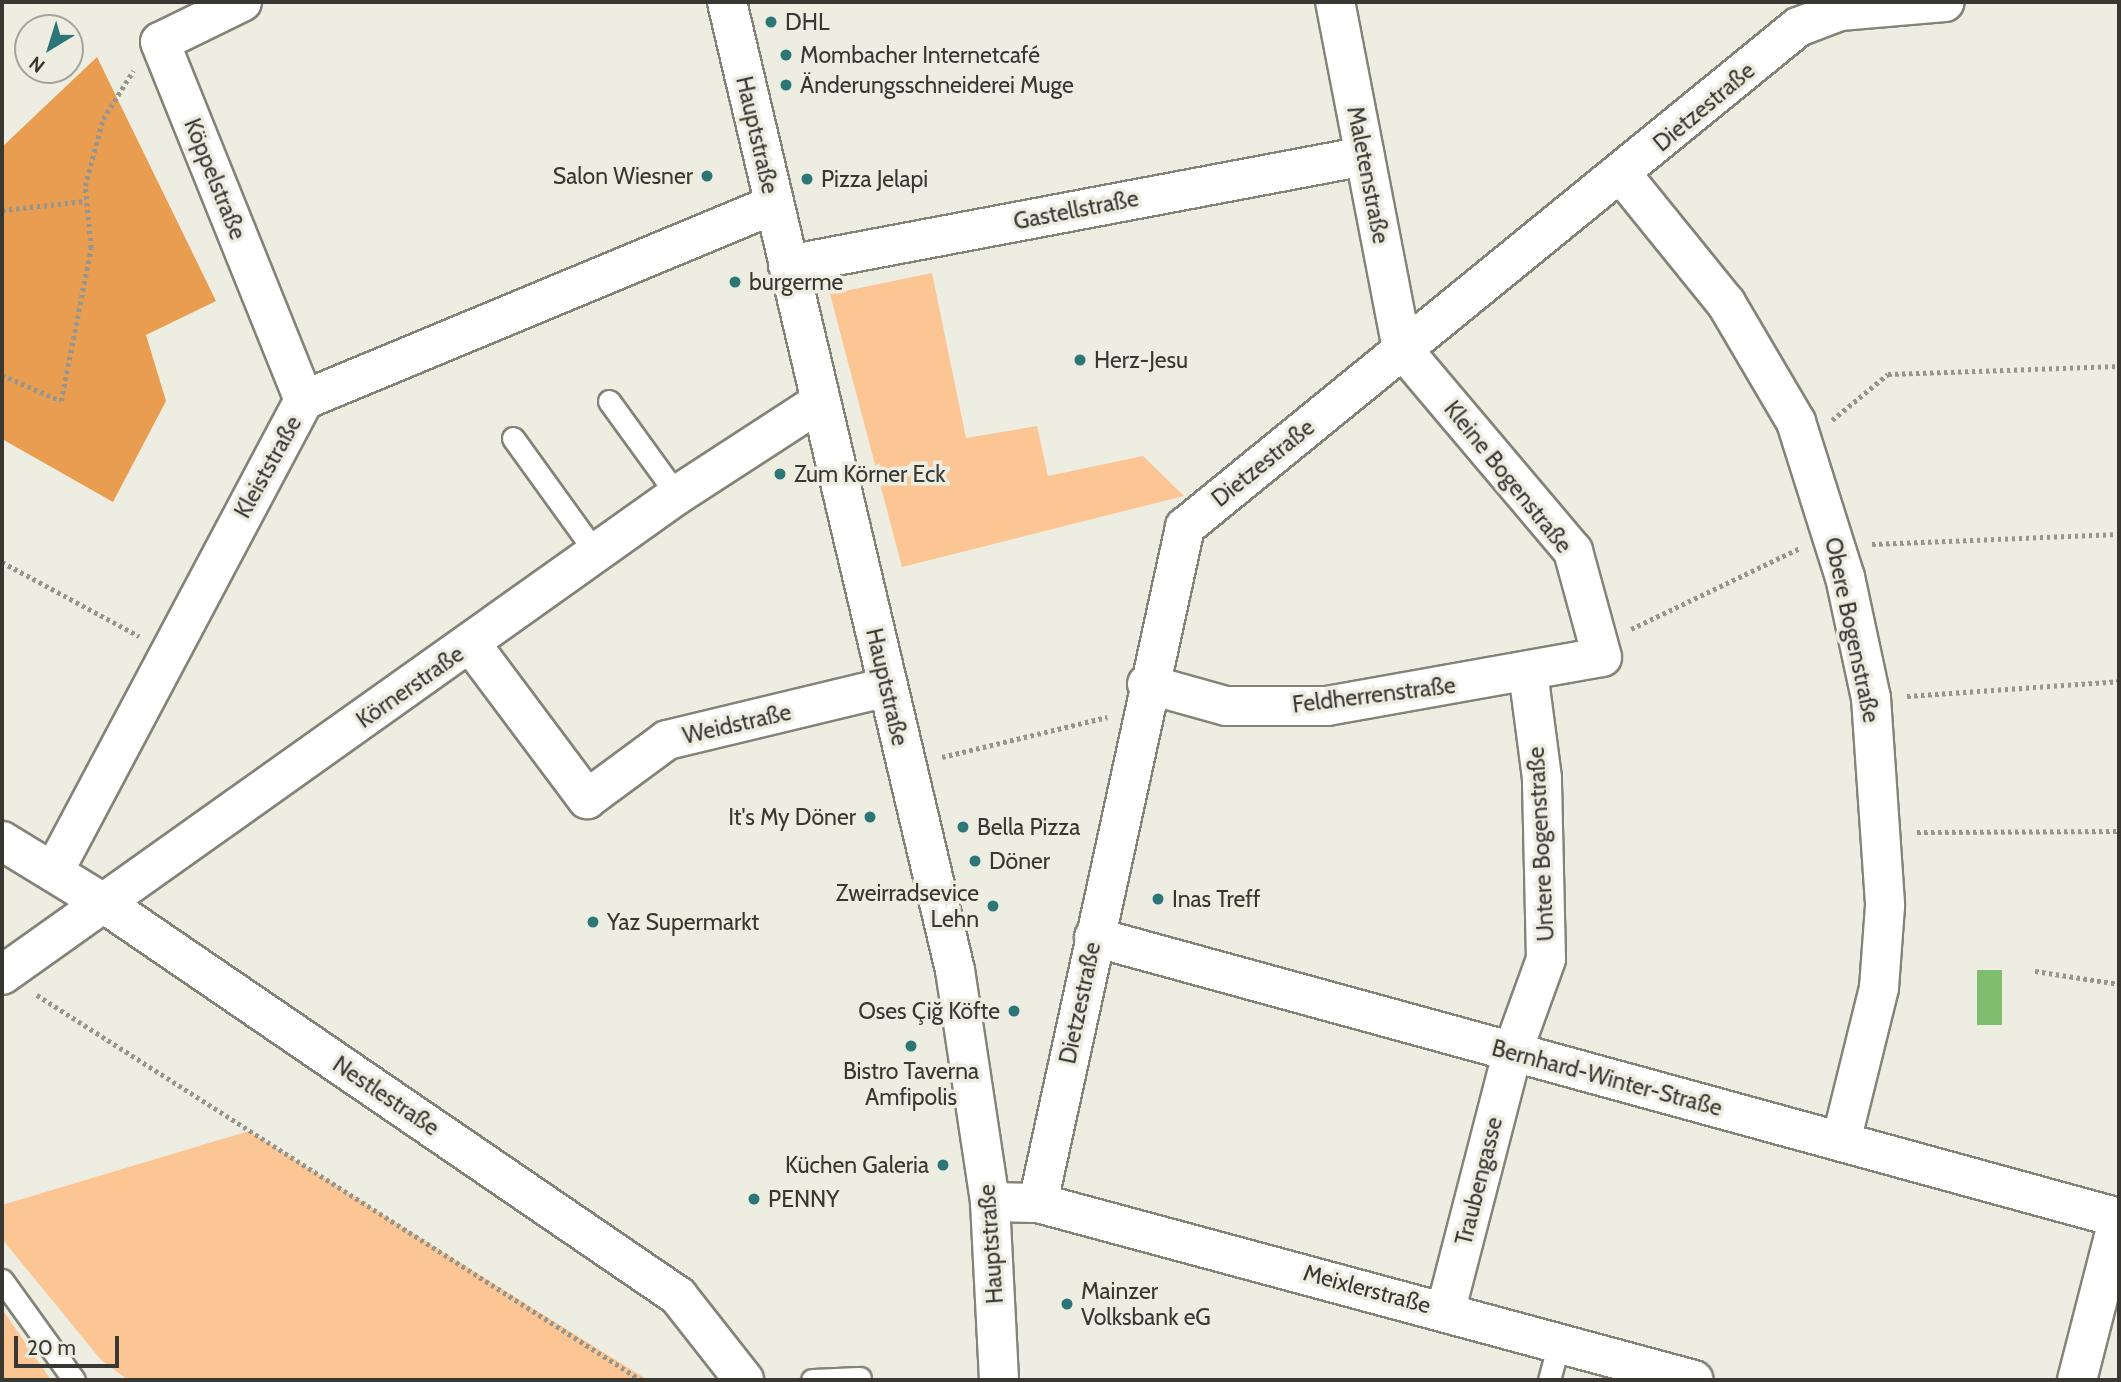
<!DOCTYPE html>
<meta charset="utf-8">
<style>
body{margin:0}
#map{position:relative;width:2121px;height:1382px;overflow:hidden;background:#eeede1;font-family:Cabin,sans-serif}
div>[style]{position:absolute}
.green>*{inset:0;background:#fcc694}
.forest>*{inset:0;background:#e99d51}
.water>*{inset:0;background:#7ebe6e;transform-origin:0 0}
.path>*{height:4.5px;margin-top:-2.25px;transform-origin:0;background:repeating-linear-gradient(90deg,#97968e 0 3.5px,transparent 0 7px)}
.roads{filter:drop-shadow(2px 0 #848378) drop-shadow(-2px 0 #848378) drop-shadow(0 2px #848378) drop-shadow(0 -2px #848378)}
.lane>*{height:21px;margin:-10.5px;padding:0 10.5px;transform-origin:10.5px;border-radius:10.5px;background:#fff}
.street>*{height:38px;margin:-19px;padding:0 19px;transform-origin:19px;border-radius:19px;background:#fff}
.dots>*{width:19px;height:19px;translate:-50% -50%;box-sizing:border-box;border:4px solid #eeede1;border-radius:50%}
span{translate:-50% -50%;white-space:nowrap;text-align:center;line-height:1.15;-webkit-text-stroke:7px #eeede1;paint-order:stroke}
.poi-label{font-size:23px;color:#383732}
.left{translate:0 -50%;text-align:left}
.right{translate:-100% -50%;text-align:right}
.street-label{font-size:23px;color:#383732}
.frame{position:absolute;inset:0;border:4px solid #383732;pointer-events:none}
.north{position:absolute;left:14px;top:14px;width:70px;height:70px;box-sizing:border-box;background:#eeede1;border:2px solid #a5a49b;border-radius:50%;rotate:218deg;font-size:19px;font-weight:700;line-height:28px;text-align:center;color:#383732}
.north::after{content:'';display:block;margin:auto;width:24px;height:32px;background:#2c7677;clip-path:polygon(50% 0,100% 100%,50% 72%,0 100%)}
.scale{position:absolute;left:14px;top:1336px;width:105px;height:32px;box-sizing:border-box;border:4px solid #383732;border-top:0;padding-left:9px;font-size:21px;line-height:24px;white-space:nowrap;color:#383732;-webkit-text-stroke:5px #eeede1;paint-order:stroke}
</style>
<div id="map">
<div class="green">
<div style="clip-path:polygon(932px 273px,966px 438px,1037px 426px,1048px 476px,1143px 456px,1184px 496px,902px 567px,830px 294px)"></div>
<div style="clip-path:polygon(249px 1131px,648px 1380px,128px 1380px,101px 1360px,2px 1239px,2px 1205px)"></div>
<div style="clip-path:polygon(2px 1309px,51px 1380px,2px 1380px)"></div>
</div>
<div class="forest">
<div style="clip-path:polygon(97px 57px,216px 301px,146px 335px,166px 401px,113px 502px,2px 439px,2px 147px)"></div>
</div>
<div class="water">
<div style="left:1977px;top:970px;width:25px;height:55px"></div>
</div>
<div class="path">
<div style="left:2px;top:210px;width:84px;rotate:-6.1deg"></div>
<div style="left:2px;top:375px;width:64px;rotate:23.8deg"></div>
<div style="left:61px;top:401px;width:156px;rotate:-78.9deg"></div>
<div style="left:91px;top:248px;width:62px;rotate:-95.5deg"></div>
<div style="left:85px;top:186px;width:69px;rotate:-75deg"></div>
<div style="left:103px;top:119px;width:57px;rotate:-58deg"></div>
<div style="left:1832px;top:420px;width:72px;rotate:-39.4deg"></div>
<div style="left:1888px;top:374px;width:231px;rotate:-2deg"></div>
<div style="left:1872px;top:544px;width:247px;rotate:-2.3deg"></div>
<div style="left:2px;top:562px;width:156px;rotate:28.4deg"></div>
<div style="left:1631px;top:629px;width:187px;rotate:-25.6deg"></div>
<div style="left:1907px;top:696px;width:213px;rotate:-4deg"></div>
<div style="left:942px;top:757px;width:170px;rotate:-13.6deg"></div>
<div style="left:1917px;top:832px;width:202px;rotate:-0.3deg"></div>
<div style="left:2035px;top:971px;width:85px;rotate:8.8deg"></div>
<div style="left:37px;top:995px;width:716px;rotate:32.51deg"></div>
</div>
<div class="roads">
<div class="lane">
<div style="left:609px;top:401px;width:116px;rotate:54.1deg"></div>
<div style="left:513px;top:438px;width:142px;rotate:54.2deg"></div>
<div style="left:2px;top:1280px;width:123px;rotate:54.2deg"></div>
<div style="left:812px;top:1380px;width:48px;rotate:-2.4deg"></div>
<div style="left:1549px;top:1380px;width:39px;rotate:-75deg"></div>
</div>
<div class="street">
<div style="left:242px;top:2px;width:91px;rotate:154deg"></div>
<div style="left:160px;top:42px;width:386px;rotate:68.1deg"></div>
<div style="left:727px;top:2px;width:994px;rotate:76.75deg"></div>
<div style="left:955px;top:970px;width:235px;rotate:81.4deg"></div>
<div style="left:990px;top:1202px;width:178px;rotate:87.1deg"></div>
<div style="left:1623px;top:176px;width:164px;rotate:51deg"></div>
<div style="left:1726px;top:303px;width:138px;rotate:59.5deg"></div>
<div style="left:1796px;top:422px;width:163px;rotate:72.5deg"></div>
<div style="left:1845px;top:577px;width:124px;rotate:77.9deg"></div>
<div style="left:1871px;top:698px;width:208px;rotate:86.1deg"></div>
<div style="left:1885px;top:906px;width:82px;rotate:94.2deg"></div>
<div style="left:1879px;top:988px;width:158px;rotate:103.9deg"></div>
<div style="left:788px;top:265px;width:587px;rotate:-10.7deg"></div>
<div style="left:471px;top:644px;width:194px;rotate:53.2deg"></div>
<div style="left:587px;top:799px;width:99px;rotate:-36.4deg"></div>
<div style="left:667px;top:740px;width:226px;rotate:-13.5deg"></div>
<div style="left:1147px;top:684px;width:82px;rotate:15.6deg"></div>
<div style="left:1226px;top:706px;width:101px"></div>
<div style="left:1327px;top:706px;width:279px;rotate:-10.1deg"></div>
<div style="left:1602px;top:657px;width:110px;rotate:-105.3deg"></div>
<div style="left:1573px;top:551px;width:265px;rotate:-130.2deg"></div>
<div style="left:1402px;top:349px;width:353px;rotate:-100.9deg"></div>
<div style="left:2px;top:841px;width:117px;rotate:31.4deg"></div>
<div style="left:102px;top:902px;width:698px;rotate:34.37deg"></div>
<div style="left:678px;top:1296px;width:107px;rotate:51.8deg"></div>
<div style="left:54px;top:871px;width:533px;rotate:-62.04deg"></div>
<div style="left:304px;top:400px;width:508px;rotate:-22.58deg"></div>
<div style="left:1094px;top:937px;width:1063px;rotate:15.33deg"></div>
<div style="left:2px;top:975px;width:828px;rotate:-35.42deg"></div>
<div style="left:677px;top:495px;width:171px;rotate:-33deg"></div>
<div style="left:990px;top:1202px;width:48px;rotate:1.2deg"></div>
<div style="left:1038px;top:1203px;width:692px;rotate:-77.73deg"></div>
<div style="left:1185px;top:527px;width:791px;rotate:-39.2deg"></div>
<div style="left:1798px;top:27px;width:45px;rotate:-20.9deg"></div>
<div style="left:1840px;top:11px;width:105px;rotate:-4.9deg"></div>
<div style="left:1038px;top:1203px;width:679px;rotate:15.1deg"></div>
<div style="left:1446px;top:1309px;width:264px;rotate:-75.5deg"></div>
<div style="left:1512px;top:1053px;width:100px;rotate:-70.1deg"></div>
<div style="left:1546px;top:959px;width:181px;rotate:-91.3deg"></div>
<div style="left:1542px;top:778px;width:107px;rotate:-97.5deg"></div>
<div style="left:2077px;top:1380px;width:168px;rotate:-75.6deg"></div>
</div>
</div>
<div class="dots">
<div style="left:771px;top:22px;background:#2c7677"></div>
<div style="left:786px;top:55px;background:#2c7677"></div>
<div style="left:786px;top:85px;background:#2c7677"></div>
<div style="left:707px;top:176px;background:#2c7677"></div>
<div style="left:807px;top:179px;background:#2c7677"></div>
<div style="left:735px;top:282px;background:#2c7677"></div>
<div style="left:1080px;top:360px;background:#2c7677"></div>
<div style="left:780px;top:474px;background:#2c7677"></div>
<div style="left:870px;top:817px;background:#2c7677"></div>
<div style="left:963px;top:827px;background:#2c7677"></div>
<div style="left:975px;top:861px;background:#2c7677"></div>
<div style="left:1158px;top:899px;background:#2c7677"></div>
<div style="left:993px;top:906px;background:#2c7677"></div>
<div style="left:593px;top:922px;background:#2c7677"></div>
<div style="left:1014px;top:1011px;background:#2c7677"></div>
<div style="left:911px;top:1046px;background:#2c7677"></div>
<div style="left:943px;top:1165px;background:#2c7677"></div>
<div style="left:754px;top:1199px;background:#2c7677"></div>
<div style="left:1067px;top:1304px;background:#2c7677"></div>
</div>
<div class="poi-label">
<span class="left" style="left:785px;top:22px">DHL</span>
<span class="left" style="left:800px;top:55px">Mombacher Internetcafé</span>
<span class="left" style="left:800px;top:85px">Änderungsschneiderei Muge</span>
<span class="right" style="left:693px;top:176px">Salon Wiesner</span>
<span class="left" style="left:821px;top:179px">Pizza Jelapi</span>
<span class="left" style="left:749px;top:282px">burgerme</span>
<span class="left" style="left:1094px;top:360px">Herz-Jesu</span>
<span class="left" style="left:794px;top:474px">Zum Körner Eck</span>
<span class="right" style="left:856px;top:817px">It's My Döner</span>
<span class="left" style="left:977px;top:827px">Bella Pizza</span>
<span class="left" style="left:989px;top:861px">Döner</span>
<span class="right" style="left:979px;top:906px">Zweirradsevice<br>Lehn</span>
<span class="left" style="left:1172px;top:899px">Inas Treff</span>
<span class="left" style="left:607px;top:922px">Yaz Supermarkt</span>
<span class="right" style="left:1000px;top:1011px">Oses Çiğ Köfte</span>
<span style="left:911px;top:1084px">Bistro Taverna<br>Amfipolis</span>
<span class="right" style="left:929px;top:1165px">Küchen Galeria</span>
<span class="left" style="left:768px;top:1199px">PENNY</span>
<span class="left" style="left:1081px;top:1304px">Mainzer<br>Volksbank eG</span>
</div>
<div class="street-label">
<span style="left:1704px;top:107px;rotate:-40deg">Dietzestraße</span>
<span style="left:757px;top:135px;rotate:77deg">Hauptstraße</span>
<span style="left:1368px;top:175px;rotate:79deg">Maletenstraße</span>
<span style="left:215px;top:179px;rotate:68deg">Köppelstraße</span>
<span style="left:1076px;top:210px;rotate:-11deg">Gastellstraße</span>
<span style="left:1263px;top:463px;rotate:-39deg">Dietzestraße</span>
<span style="left:268px;top:467px;rotate:-61deg">Kleiststraße</span>
<span style="left:1508px;top:477px;rotate:51deg">Kleine Bogenstraße</span>
<span style="left:1852px;top:630px;rotate:78deg">Obere Bogenstraße</span>
<span style="left:410px;top:687px;rotate:-35deg">Körnerstraße</span>
<span style="left:887px;top:687px;rotate:77deg">Hauptstraße</span>
<span style="left:1374px;top:695px;rotate:-7deg">Feldherrenstraße</span>
<span style="left:737px;top:724px;rotate:-13deg">Weidstraße</span>
<span style="left:1541px;top:844px;rotate:-93deg">Untere Bogenstraße</span>
<span style="left:1080px;top:1003px;rotate:-78deg">Dietzestraße</span>
<span style="left:1607px;top:1078px;rotate:15deg">Bernhard-Winter-Straße</span>
<span style="left:386px;top:1096px;rotate:34deg">Nestlestraße</span>
<span style="left:1479px;top:1181px;rotate:-76deg">Traubengasse</span>
<span style="left:991px;top:1244px;rotate:-94deg">Hauptstraße</span>
<span style="left:1367px;top:1289px;rotate:15deg">Meixlerstraße</span>
</div>
<div class="frame"></div>
<div class="north">N</div>
<div class="scale">20 m</div>
</div>
